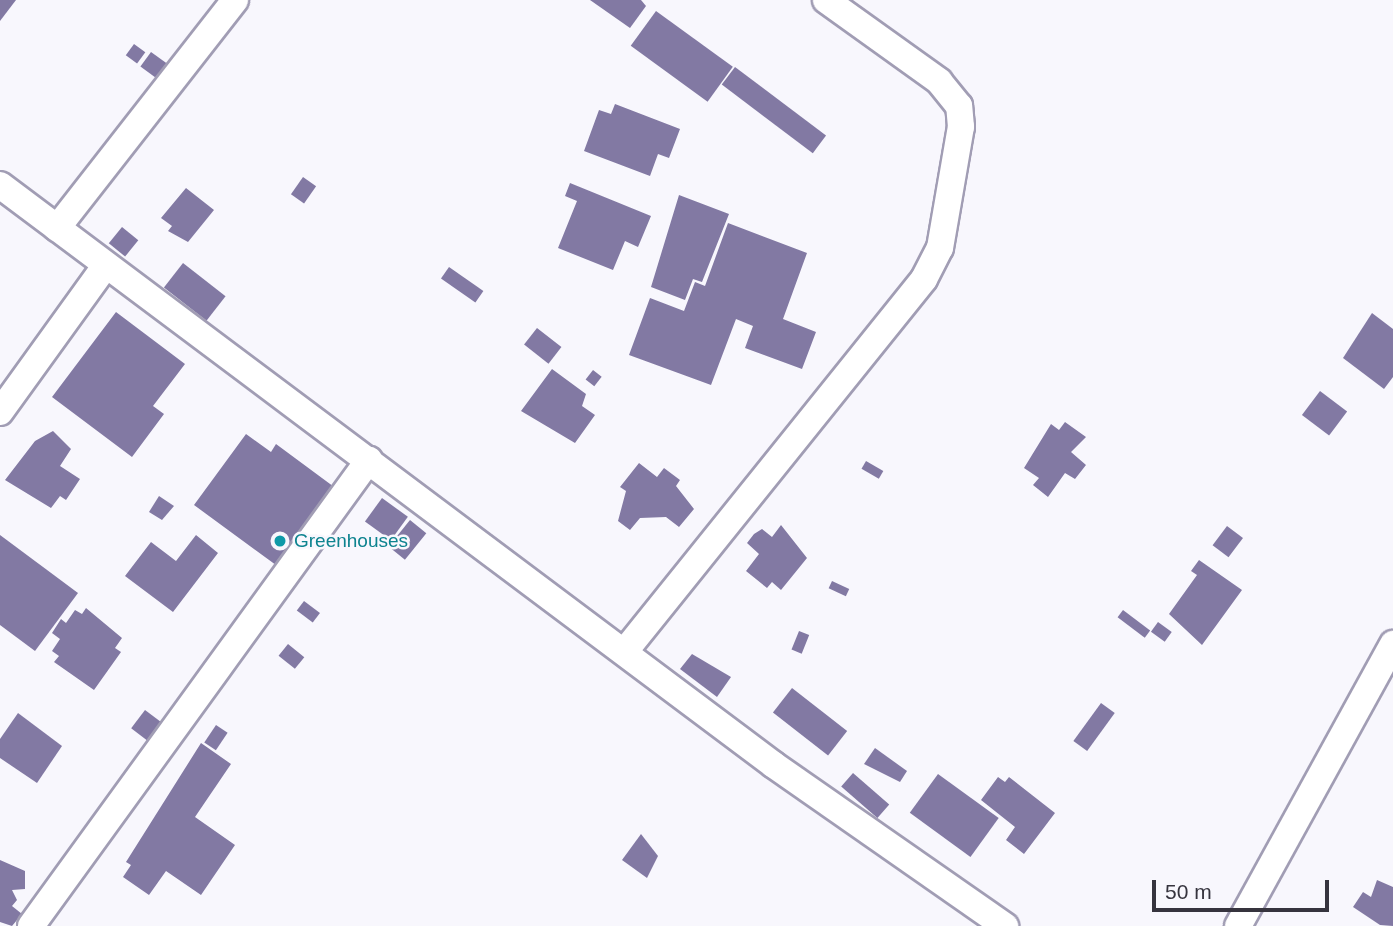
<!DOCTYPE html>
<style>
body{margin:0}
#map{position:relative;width:1393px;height:926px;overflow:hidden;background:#f8f7fd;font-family:Helvetica,sans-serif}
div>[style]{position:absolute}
.building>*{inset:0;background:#8279a3;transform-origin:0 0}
.roads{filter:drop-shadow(2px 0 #a19db4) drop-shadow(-2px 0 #a19db4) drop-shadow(0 2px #a19db4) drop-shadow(0 -2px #a19db4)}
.minor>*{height:26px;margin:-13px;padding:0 13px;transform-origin:13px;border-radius:13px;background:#fff}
.dots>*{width:19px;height:19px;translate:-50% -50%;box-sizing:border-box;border:4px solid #f8f7fd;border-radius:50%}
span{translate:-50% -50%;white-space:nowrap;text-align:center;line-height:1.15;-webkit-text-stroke:5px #f8f7fd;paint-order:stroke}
.culture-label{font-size:19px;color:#0d838f}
.left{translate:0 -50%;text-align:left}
.scale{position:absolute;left:1152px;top:880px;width:177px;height:32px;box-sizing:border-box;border:4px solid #36343e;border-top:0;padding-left:9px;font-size:21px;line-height:24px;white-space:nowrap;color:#36343e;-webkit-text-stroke:5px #f8f7fd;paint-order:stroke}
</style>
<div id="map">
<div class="building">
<div style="clip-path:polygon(0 0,16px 0,0 21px)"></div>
<div style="clip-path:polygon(590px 0,641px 0,646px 6px,630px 28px)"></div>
<div style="left:656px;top:11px;width:95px;height:43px;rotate:36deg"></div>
<div style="left:134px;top:44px;width:14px;height:14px;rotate:36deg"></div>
<div style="left:151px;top:52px;width:27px;height:18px;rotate:36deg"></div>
<div style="left:735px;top:67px;width:114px;height:22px;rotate:37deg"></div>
<div style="clip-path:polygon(615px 104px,680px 129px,669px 158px,658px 154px,650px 176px,584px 151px,599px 110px,611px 114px)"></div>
<div style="left:303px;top:177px;width:16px;height:21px;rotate:35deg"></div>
<div style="clip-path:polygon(570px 183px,651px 216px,638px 247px,625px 241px,613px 270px,558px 248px,577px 201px,565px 196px)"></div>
<div style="clip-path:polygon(186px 188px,214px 210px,188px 242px,168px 231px,172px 226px,161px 218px)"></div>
<div style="clip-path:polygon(679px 195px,729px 214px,702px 282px,693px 279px,685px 300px,651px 287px)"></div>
<div style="clip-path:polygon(728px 223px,807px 253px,783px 319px,816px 332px,802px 369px,745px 348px,753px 326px,736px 319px,711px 385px,629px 355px,650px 298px,684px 311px,695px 282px,705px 286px)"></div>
<div style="left:122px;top:227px;width:21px;height:21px;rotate:39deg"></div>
<div style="left:183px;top:263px;width:54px;height:31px;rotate:38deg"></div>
<div style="left:449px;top:267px;width:42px;height:14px;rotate:35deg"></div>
<div style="clip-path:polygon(116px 312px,185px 364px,153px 406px,164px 414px,132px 457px,52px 397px)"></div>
<div style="clip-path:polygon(1372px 313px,1393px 329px,1393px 377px,1384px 389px,1343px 358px)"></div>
<div style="left:537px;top:328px;width:31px;height:21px;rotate:38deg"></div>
<div style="clip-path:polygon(552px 369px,586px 394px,582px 406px,595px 415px,575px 443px,521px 411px)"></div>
<div style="left:593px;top:370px;width:11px;height:12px;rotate:38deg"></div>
<div style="left:1320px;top:391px;width:34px;height:30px;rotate:37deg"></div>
<div style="clip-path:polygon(1065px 422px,1086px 437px,1071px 452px,1086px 465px,1075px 479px,1065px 473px,1048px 497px,1033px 485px,1039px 478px,1024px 468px,1051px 424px,1059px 430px)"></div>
<div style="clip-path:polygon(53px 431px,71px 449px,60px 466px,80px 479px,66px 500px,60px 496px,51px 508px,5px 480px,35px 441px)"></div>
<div style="clip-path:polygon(246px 434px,271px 452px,276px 444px,349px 498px,291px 576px,194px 505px)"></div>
<div style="left:866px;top:461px;width:20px;height:9px;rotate:30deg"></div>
<div style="clip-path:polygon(639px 463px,657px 477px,664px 468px,680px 480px,676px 486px,694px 509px,679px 527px,666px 517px,640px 518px,630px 530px,618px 521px,626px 491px,620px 487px)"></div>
<div style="clip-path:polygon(159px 496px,174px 506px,162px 520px,149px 512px)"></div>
<div style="left:382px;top:498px;width:32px;height:29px;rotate:36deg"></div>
<div style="left:410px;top:520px;width:21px;height:34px;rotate:39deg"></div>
<div style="clip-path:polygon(781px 525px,807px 558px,781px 590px,772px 582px,767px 588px,746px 571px,759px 554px,747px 543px,754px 534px,762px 529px,772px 537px)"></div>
<div style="left:1227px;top:526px;width:20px;height:24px;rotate:37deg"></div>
<div style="clip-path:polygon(0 535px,78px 593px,35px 651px,0 625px)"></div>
<div style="clip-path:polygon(196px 535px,218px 553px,173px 612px,125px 576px,151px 542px,176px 561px)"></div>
<div style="clip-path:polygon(1199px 560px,1242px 590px,1202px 645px,1169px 614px,1197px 575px,1191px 571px)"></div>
<div style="left:832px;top:581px;width:19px;height:8px;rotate:25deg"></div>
<div style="left:304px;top:601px;width:20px;height:12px;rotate:37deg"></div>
<div style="clip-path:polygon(86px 608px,122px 638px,115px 648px,121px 652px,94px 690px,54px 662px,59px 656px,52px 651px,60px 639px,52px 633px,61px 619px,66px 623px,75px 610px,82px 614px)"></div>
<div style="left:1123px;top:610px;width:34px;height:9px;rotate:37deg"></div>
<div style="left:1158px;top:622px;width:17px;height:12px;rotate:36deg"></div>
<div style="left:799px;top:631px;width:11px;height:20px;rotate:22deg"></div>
<div style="left:288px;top:644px;width:21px;height:15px;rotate:39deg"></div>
<div style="clip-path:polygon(692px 654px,731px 677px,717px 697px,680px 669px)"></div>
<div style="left:792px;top:688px;width:70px;height:31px;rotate:38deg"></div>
<div style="left:1101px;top:703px;width:17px;height:47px;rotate:36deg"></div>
<div style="left:145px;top:710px;width:25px;height:23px;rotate:37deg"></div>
<div style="clip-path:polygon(18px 713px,62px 746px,37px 783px,0 758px,0 739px)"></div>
<div style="left:216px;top:725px;width:14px;height:21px;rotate:34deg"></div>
<div style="clip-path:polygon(201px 743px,231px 764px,195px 817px,235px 845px,201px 895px,166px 871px,149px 895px,123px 877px,131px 865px,126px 862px)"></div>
<div style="clip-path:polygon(875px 748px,907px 771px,900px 782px,864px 764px)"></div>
<div style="left:853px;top:773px;width:48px;height:18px;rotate:41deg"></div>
<div style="left:938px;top:774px;width:75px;height:48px;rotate:36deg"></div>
<div style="clip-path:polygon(998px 777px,1005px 782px,1009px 777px,1055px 813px,1024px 854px,1006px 840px,1015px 827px,981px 800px)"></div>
<div style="clip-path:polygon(641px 834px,658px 856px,647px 878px,622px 860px)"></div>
<div style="clip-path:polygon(0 860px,25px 871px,25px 889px,12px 890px,17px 900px,12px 906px,22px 914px,12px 926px,0 922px)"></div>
<div style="clip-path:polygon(1377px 880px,1393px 887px,1393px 926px,1380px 925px,1353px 907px,1363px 892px,1371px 897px)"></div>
</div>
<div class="roads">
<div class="minor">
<div style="left:0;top:185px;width:967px;rotate:36.85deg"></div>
<div style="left:774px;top:765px;width:282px;rotate:34.9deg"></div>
<div style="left:57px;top:228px;width:289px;rotate:-52deg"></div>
<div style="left:0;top:412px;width:181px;rotate:-54.2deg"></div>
<div style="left:625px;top:651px;width:477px;rotate:-51.2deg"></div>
<div style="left:924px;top:279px;width:35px;rotate:-63deg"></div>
<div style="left:940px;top:248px;width:123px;rotate:-80.2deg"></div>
<div style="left:961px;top:127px;width:21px;rotate:-95deg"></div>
<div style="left:959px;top:106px;width:32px;rotate:-129deg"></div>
<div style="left:939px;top:81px;width:139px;rotate:-144.4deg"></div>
<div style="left:31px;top:926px;width:576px;rotate:-54.05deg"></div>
<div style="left:1238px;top:926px;width:322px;rotate:-61.2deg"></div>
</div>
</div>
<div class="dots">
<div style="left:280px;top:541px;background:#0f9aa8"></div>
</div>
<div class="culture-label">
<span class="left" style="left:294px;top:541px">Greenhouses</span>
</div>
<div class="scale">50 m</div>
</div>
